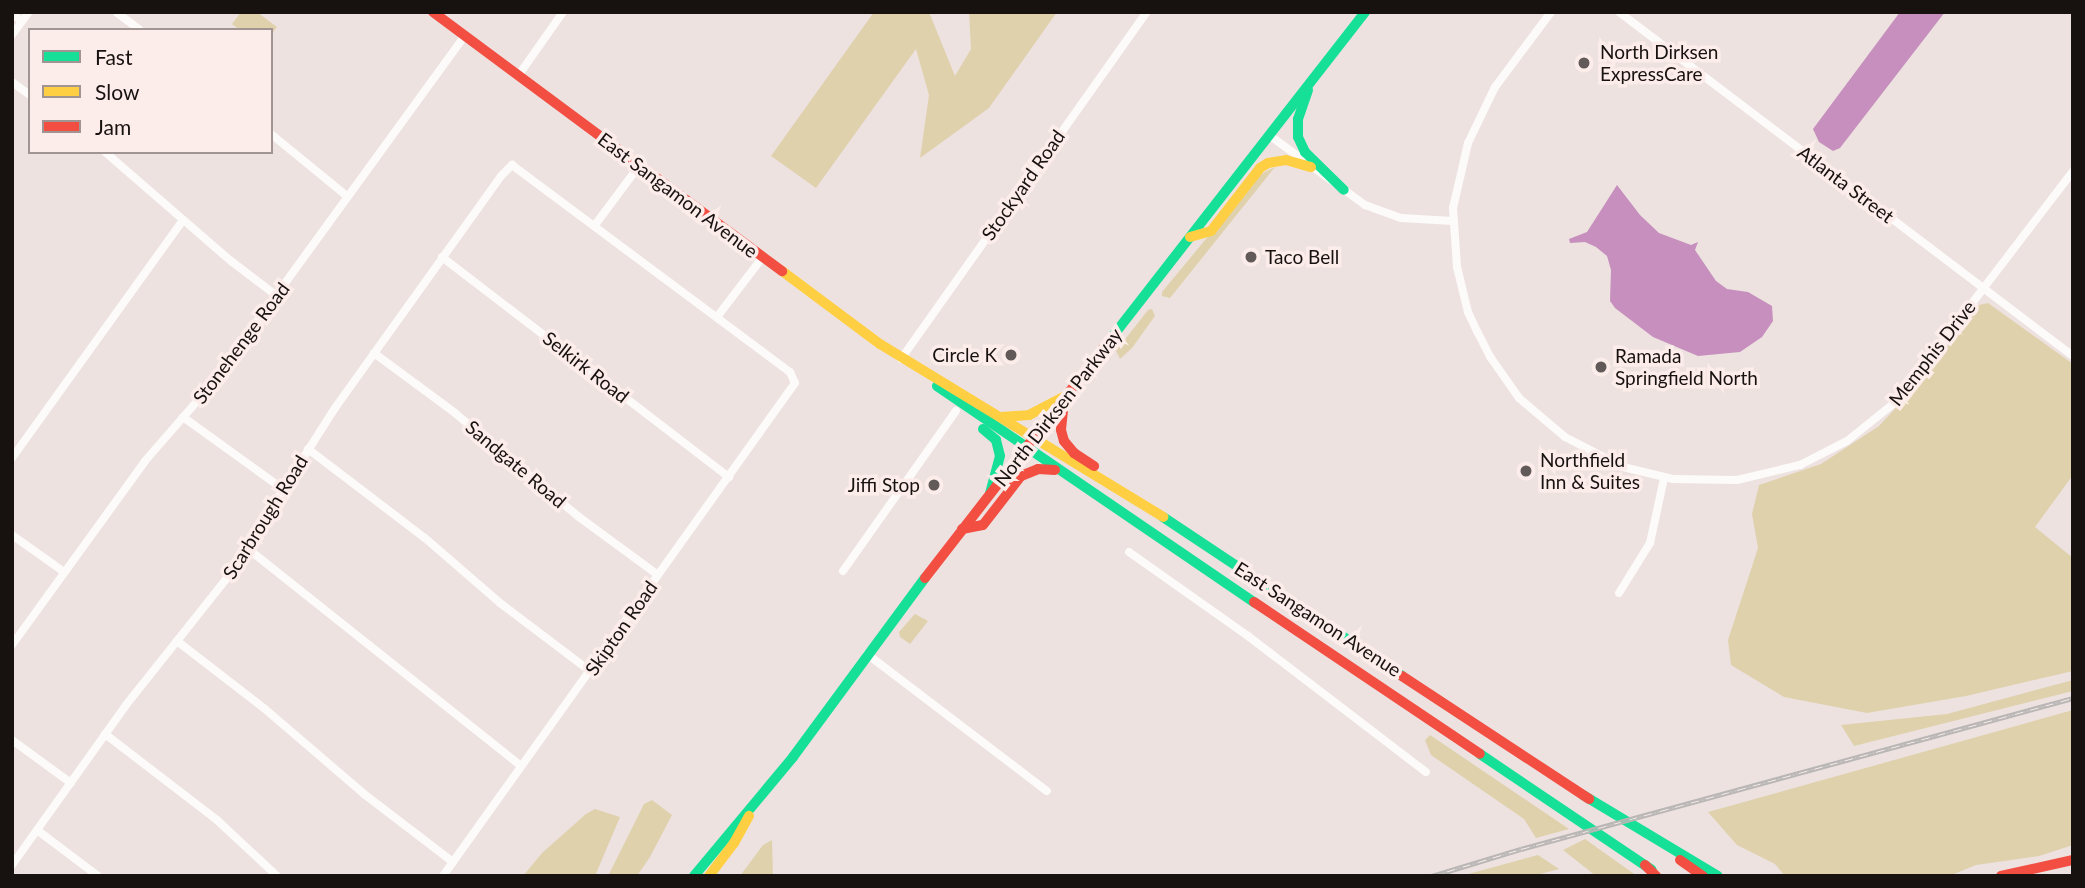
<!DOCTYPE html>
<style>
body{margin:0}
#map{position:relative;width:2085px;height:888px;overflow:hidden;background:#ede2e0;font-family:Lato,sans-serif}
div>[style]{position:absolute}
.green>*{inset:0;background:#dfd1ac}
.water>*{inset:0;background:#c68fbd}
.street>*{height:8px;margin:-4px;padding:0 4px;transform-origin:4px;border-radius:4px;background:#fcfbfa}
.fast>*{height:10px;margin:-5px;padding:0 5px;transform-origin:5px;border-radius:5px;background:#16e098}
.slow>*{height:10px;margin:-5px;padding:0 5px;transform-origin:5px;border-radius:5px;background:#ffcf43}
.jam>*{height:10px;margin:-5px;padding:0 5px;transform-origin:5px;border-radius:5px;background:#f24e42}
.rail>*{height:5px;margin-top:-2.5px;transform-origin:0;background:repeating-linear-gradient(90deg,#fdedea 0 8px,#b9b6b6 0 16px);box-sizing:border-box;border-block:2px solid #b9b6b6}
.dots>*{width:19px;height:19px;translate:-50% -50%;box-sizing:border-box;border:4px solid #fdedea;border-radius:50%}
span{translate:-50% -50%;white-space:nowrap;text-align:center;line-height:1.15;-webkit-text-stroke:7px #fdedea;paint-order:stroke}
.poi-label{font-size:19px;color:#171110}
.left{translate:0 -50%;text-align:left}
.right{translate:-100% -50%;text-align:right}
.street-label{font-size:19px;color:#171110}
.frame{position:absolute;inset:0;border:14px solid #171110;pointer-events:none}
.legend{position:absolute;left:28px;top:28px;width:245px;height:126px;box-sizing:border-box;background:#fdedea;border:2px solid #a19593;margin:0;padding:9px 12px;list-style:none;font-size:21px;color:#171110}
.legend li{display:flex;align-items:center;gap:14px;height:35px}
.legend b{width:35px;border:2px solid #a19593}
</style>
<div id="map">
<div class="green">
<div style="clip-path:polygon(241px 12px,257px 12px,277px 27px,271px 35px,271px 30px,240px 30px,232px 24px)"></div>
<div style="clip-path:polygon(874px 12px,929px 12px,955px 76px,971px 49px,969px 12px,1057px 12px,989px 108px,920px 158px,929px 95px,916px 49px,816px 188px,771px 156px)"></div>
<div style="clip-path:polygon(1275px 167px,1170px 298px,1162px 296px,1162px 292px,1259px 175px)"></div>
<div style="clip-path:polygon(1988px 303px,2073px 364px,2073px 475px,2035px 527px,2073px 558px,2073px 671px,1966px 696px,1867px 713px,1784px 697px,1731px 665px,1728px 640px,1758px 548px,1752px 514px,1759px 485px,1821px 464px,1879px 426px,1919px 383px,1979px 305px)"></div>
<div style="clip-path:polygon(1152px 309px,1155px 316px,1132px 348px,1120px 359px,1116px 351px,1148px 310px)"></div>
<div style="clip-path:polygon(915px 614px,928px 621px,910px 644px,900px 637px,899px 632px)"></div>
<div style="clip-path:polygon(2073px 680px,2073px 691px,1854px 746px,1841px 725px,1947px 714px)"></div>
<div style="clip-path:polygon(2073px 710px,2073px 845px,2039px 856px,1976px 865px,1949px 876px,1785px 876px,1775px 864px,1737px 845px,1708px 812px)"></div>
<div style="clip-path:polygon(1430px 735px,1569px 829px,1536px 838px,1524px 819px,1431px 755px,1425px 740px)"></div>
<div style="clip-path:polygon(652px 800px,672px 815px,650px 857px,637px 876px,608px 876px,644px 804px)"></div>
<div style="clip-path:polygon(595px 809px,620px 817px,595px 876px,523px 876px,542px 853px,586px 814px)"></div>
<div style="clip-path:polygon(1585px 839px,1637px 876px,1596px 876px,1563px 850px)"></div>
<div style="clip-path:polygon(772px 840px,773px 876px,740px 876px,763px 845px)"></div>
<div style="clip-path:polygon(1538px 855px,1559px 869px,1533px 876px,1461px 876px)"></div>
</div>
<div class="water">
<div style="clip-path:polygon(1900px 12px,1945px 12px,1840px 148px,1833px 151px,1819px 142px,1813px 129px)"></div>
<div style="clip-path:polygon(1617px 185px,1640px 215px,1659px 233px,1691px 245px,1698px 242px,1695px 250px,1716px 281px,1727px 289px,1748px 292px,1772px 306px,1773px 321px,1762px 337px,1740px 352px,1698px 356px,1653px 337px,1615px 308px,1610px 301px,1611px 270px,1607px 256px,1596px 247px,1585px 242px,1570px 243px,1569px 239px,1587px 232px)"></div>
</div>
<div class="street">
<div style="left:116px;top:12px;width:30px;rotate:37deg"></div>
<div style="left:1551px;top:12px;width:94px;rotate:126.7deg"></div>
<div style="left:1495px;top:87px;width:62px;rotate:115.7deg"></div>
<div style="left:1468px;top:143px;width:67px;rotate:103deg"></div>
<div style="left:1453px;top:208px;width:59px;rotate:86.1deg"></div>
<div style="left:1457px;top:267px;width:46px;rotate:76.3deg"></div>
<div style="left:1468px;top:312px;width:23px;rotate:65deg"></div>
<div style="left:1478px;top:333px;width:28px;rotate:63deg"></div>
<div style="left:1491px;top:358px;width:49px;rotate:55deg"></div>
<div style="left:1519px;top:398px;width:60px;rotate:40.3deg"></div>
<div style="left:1565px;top:437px;width:65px;rotate:27.3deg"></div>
<div style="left:1623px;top:467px;width:51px;rotate:13.5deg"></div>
<div style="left:1673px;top:479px;width:64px;rotate:0.9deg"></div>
<div style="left:1737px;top:480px;width:65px;rotate:-13.4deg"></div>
<div style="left:1800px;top:465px;width:53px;rotate:-27.1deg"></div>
<div style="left:1847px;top:441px;width:65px;rotate:-38.8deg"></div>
<div style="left:1898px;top:400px;width:288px;rotate:-52.6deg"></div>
<div style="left:1619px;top:12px;width:570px;rotate:37.15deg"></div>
<div style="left:12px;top:14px;width:12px;rotate:35deg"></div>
<div style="left:12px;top:35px;width:29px;rotate:-54deg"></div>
<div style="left:518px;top:76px;width:78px;rotate:-54.9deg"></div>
<div style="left:12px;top:82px;width:22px;rotate:36deg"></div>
<div style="left:271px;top:134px;width:99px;rotate:39.3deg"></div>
<div style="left:1269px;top:135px;width:119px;rotate:36.1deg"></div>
<div style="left:1365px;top:205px;width:38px;rotate:20deg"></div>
<div style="left:1401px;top:218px;width:52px;rotate:3.3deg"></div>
<div style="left:105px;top:152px;width:167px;rotate:40.9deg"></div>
<div style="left:231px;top:261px;width:58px;rotate:37.3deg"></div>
<div style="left:595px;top:225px;width:74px;rotate:-53.3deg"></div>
<div style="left:442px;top:257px;width:362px;rotate:37.5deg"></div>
<div style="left:717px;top:317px;width:74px;rotate:-52.7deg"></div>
<div style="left:374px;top:353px;width:101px;rotate:36.5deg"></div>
<div style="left:455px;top:413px;width:162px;rotate:40deg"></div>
<div style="left:579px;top:517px;width:98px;rotate:36.3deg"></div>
<div style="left:901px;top:359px;width:425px;rotate:-54.7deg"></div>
<div style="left:183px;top:417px;width:123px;rotate:35.8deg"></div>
<div style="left:308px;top:449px;width:147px;rotate:37.3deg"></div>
<div style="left:425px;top:538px;width:99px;rotate:40.9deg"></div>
<div style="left:500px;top:603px;width:113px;rotate:37.1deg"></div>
<div style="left:12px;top:458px;width:293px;rotate:-54.3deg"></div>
<div style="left:12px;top:535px;width:64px;rotate:35.4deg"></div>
<div style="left:247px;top:548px;width:350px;rotate:38.5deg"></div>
<div style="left:1129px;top:552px;width:146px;rotate:35.2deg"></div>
<div style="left:1248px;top:636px;width:224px;rotate:37.4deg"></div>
<div style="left:843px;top:571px;width:196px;rotate:-54.8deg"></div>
<div style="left:1619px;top:593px;width:59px;rotate:-58.2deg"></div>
<div style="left:1650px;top:543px;width:66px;rotate:-77.8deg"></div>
<div style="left:177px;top:641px;width:111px;rotate:37.7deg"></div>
<div style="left:265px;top:709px;width:130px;rotate:40.6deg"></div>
<div style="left:364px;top:794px;width:112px;rotate:37.4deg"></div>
<div style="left:12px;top:645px;width:227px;rotate:-54.1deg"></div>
<div style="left:145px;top:461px;width:101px;rotate:-49deg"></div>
<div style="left:211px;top:385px;width:432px;rotate:-54deg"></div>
<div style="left:867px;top:654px;width:226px;rotate:37.3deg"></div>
<div style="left:105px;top:734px;width:141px;rotate:37.5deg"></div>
<div style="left:217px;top:820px;width:82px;rotate:43deg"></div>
<div style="left:12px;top:740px;width:73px;rotate:36.1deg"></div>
<div style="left:37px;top:830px;width:76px;rotate:37deg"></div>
<div style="left:12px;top:865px;width:196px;rotate:-54.5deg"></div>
<div style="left:126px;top:705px;width:162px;rotate:-51.5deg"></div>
<div style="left:227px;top:578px;width:201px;rotate:-57.6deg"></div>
<div style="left:335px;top:408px;width:285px;rotate:-54.4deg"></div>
<div style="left:501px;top:176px;width:16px;rotate:-45deg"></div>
<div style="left:512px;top:165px;width:347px;rotate:36.7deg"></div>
<div style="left:790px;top:372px;width:12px;rotate:66deg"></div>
<div style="left:795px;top:383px;width:606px;rotate:125.53deg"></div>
</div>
<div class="fast">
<div style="left:1308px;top:90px;width:31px;rotate:109deg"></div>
<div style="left:1298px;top:119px;width:18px;rotate:90deg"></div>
<div style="left:1298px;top:137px;width:17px;rotate:65deg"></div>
<div style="left:1305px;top:152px;width:54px;rotate:44.3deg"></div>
<div style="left:1109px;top:341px;width:417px;rotate:-52.1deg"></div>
<div style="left:937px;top:386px;width:384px;rotate:34.3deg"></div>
<div style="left:983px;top:429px;width:17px;rotate:40deg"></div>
<div style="left:996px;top:440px;width:16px;rotate:76deg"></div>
<div style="left:1000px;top:456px;width:39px;rotate:105deg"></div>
<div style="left:1163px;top:517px;width:287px;rotate:33.6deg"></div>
<div style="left:1480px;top:754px;width:207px;rotate:34deg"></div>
<div style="left:1583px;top:795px;width:157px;rotate:31deg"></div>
<div style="left:694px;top:876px;width:155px;rotate:-50.2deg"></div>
<div style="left:793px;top:757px;width:222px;rotate:-53.6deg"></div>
</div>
<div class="slow">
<div style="left:1190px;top:237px;width:22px;rotate:-16deg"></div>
<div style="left:1211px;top:231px;width:80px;rotate:-52.1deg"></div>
<div style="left:1260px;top:168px;width:9px;rotate:-32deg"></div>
<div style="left:1268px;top:163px;width:18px;rotate:-9deg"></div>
<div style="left:1286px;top:160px;width:26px;rotate:16deg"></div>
<div style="left:782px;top:271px;width:122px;rotate:36.7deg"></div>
<div style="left:880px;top:344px;width:332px;rotate:31.4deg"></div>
<div style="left:1002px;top:417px;width:27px;rotate:-4deg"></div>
<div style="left:1029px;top:415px;width:45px;rotate:-27.7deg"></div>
<div style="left:709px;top:876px;width:41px;rotate:-52.9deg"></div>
<div style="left:734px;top:843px;width:31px;rotate:-61deg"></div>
</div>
<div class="jam">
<div style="left:433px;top:12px;width:435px;rotate:36.6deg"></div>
<div style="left:1064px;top:401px;width:29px;rotate:96deg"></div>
<div style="left:1061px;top:430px;width:11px;rotate:75deg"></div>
<div style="left:1064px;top:441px;width:16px;rotate:50deg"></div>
<div style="left:1074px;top:453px;width:24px;rotate:33deg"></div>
<div style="left:962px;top:529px;width:21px;rotate:-11deg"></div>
<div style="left:983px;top:525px;width:62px;rotate:-52.2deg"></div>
<div style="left:1021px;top:476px;width:18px;rotate:-22deg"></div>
<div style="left:1038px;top:469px;width:17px;rotate:3deg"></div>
<div style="left:925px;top:578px;width:300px;rotate:-52.2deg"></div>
<div style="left:1254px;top:602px;width:272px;rotate:33.9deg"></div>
<div style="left:1402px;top:676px;width:224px;rotate:33.3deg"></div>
<div style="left:1680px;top:860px;width:28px;rotate:35deg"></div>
<div style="left:1645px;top:865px;width:16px;rotate:45deg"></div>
<div style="left:2001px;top:876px;width:74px;rotate:-12.5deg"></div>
</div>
<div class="rail">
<div style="left:1432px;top:876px;width:93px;rotate:-16.9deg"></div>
<div style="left:1521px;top:849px;width:572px;rotate:-15.3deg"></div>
</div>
<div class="dots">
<div style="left:1584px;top:63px;background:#625a59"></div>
<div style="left:1251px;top:257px;background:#625a59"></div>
<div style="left:1011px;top:355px;background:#625a59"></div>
<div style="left:1601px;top:367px;background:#625a59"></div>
<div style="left:1526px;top:471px;background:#625a59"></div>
<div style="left:934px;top:485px;background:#625a59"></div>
</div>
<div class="poi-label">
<span class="left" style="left:1600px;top:63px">North Dirksen<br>ExpressCare</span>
<span class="left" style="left:1265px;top:257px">Taco Bell</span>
<span class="right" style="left:997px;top:355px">Circle K</span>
<span class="left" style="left:1615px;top:367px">Ramada<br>Springfield North</span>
<span class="left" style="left:1540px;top:471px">Northfield<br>Inn &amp; Suites</span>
<span class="right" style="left:920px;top:485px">Jiffi Stop</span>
</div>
<div class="street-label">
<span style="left:1846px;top:184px;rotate:37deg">Atlanta Street</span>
<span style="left:1023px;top:185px;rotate:-55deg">Stockyard Road</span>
<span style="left:678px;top:195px;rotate:37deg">East Sangamon Avenue</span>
<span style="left:241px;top:343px;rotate:-53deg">Stonehenge Road</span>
<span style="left:1932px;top:353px;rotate:-52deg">Memphis Drive</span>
<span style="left:586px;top:367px;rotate:38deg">Selkirk Road</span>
<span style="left:1058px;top:407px;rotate:-52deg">North Dirksen Parkway</span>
<span style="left:516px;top:464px;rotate:40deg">Sandgate Road</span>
<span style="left:265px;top:517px;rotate:-58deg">Scarbrough Road</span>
<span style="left:1318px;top:619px;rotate:33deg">East Sangamon Avenue</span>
<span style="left:621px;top:628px;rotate:-55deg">Skipton Road</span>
</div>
<div class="frame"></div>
<ul class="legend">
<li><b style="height:9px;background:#16e098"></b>Fast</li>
<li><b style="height:9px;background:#ffcf43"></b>Slow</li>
<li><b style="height:9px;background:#f24e42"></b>Jam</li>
</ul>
</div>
